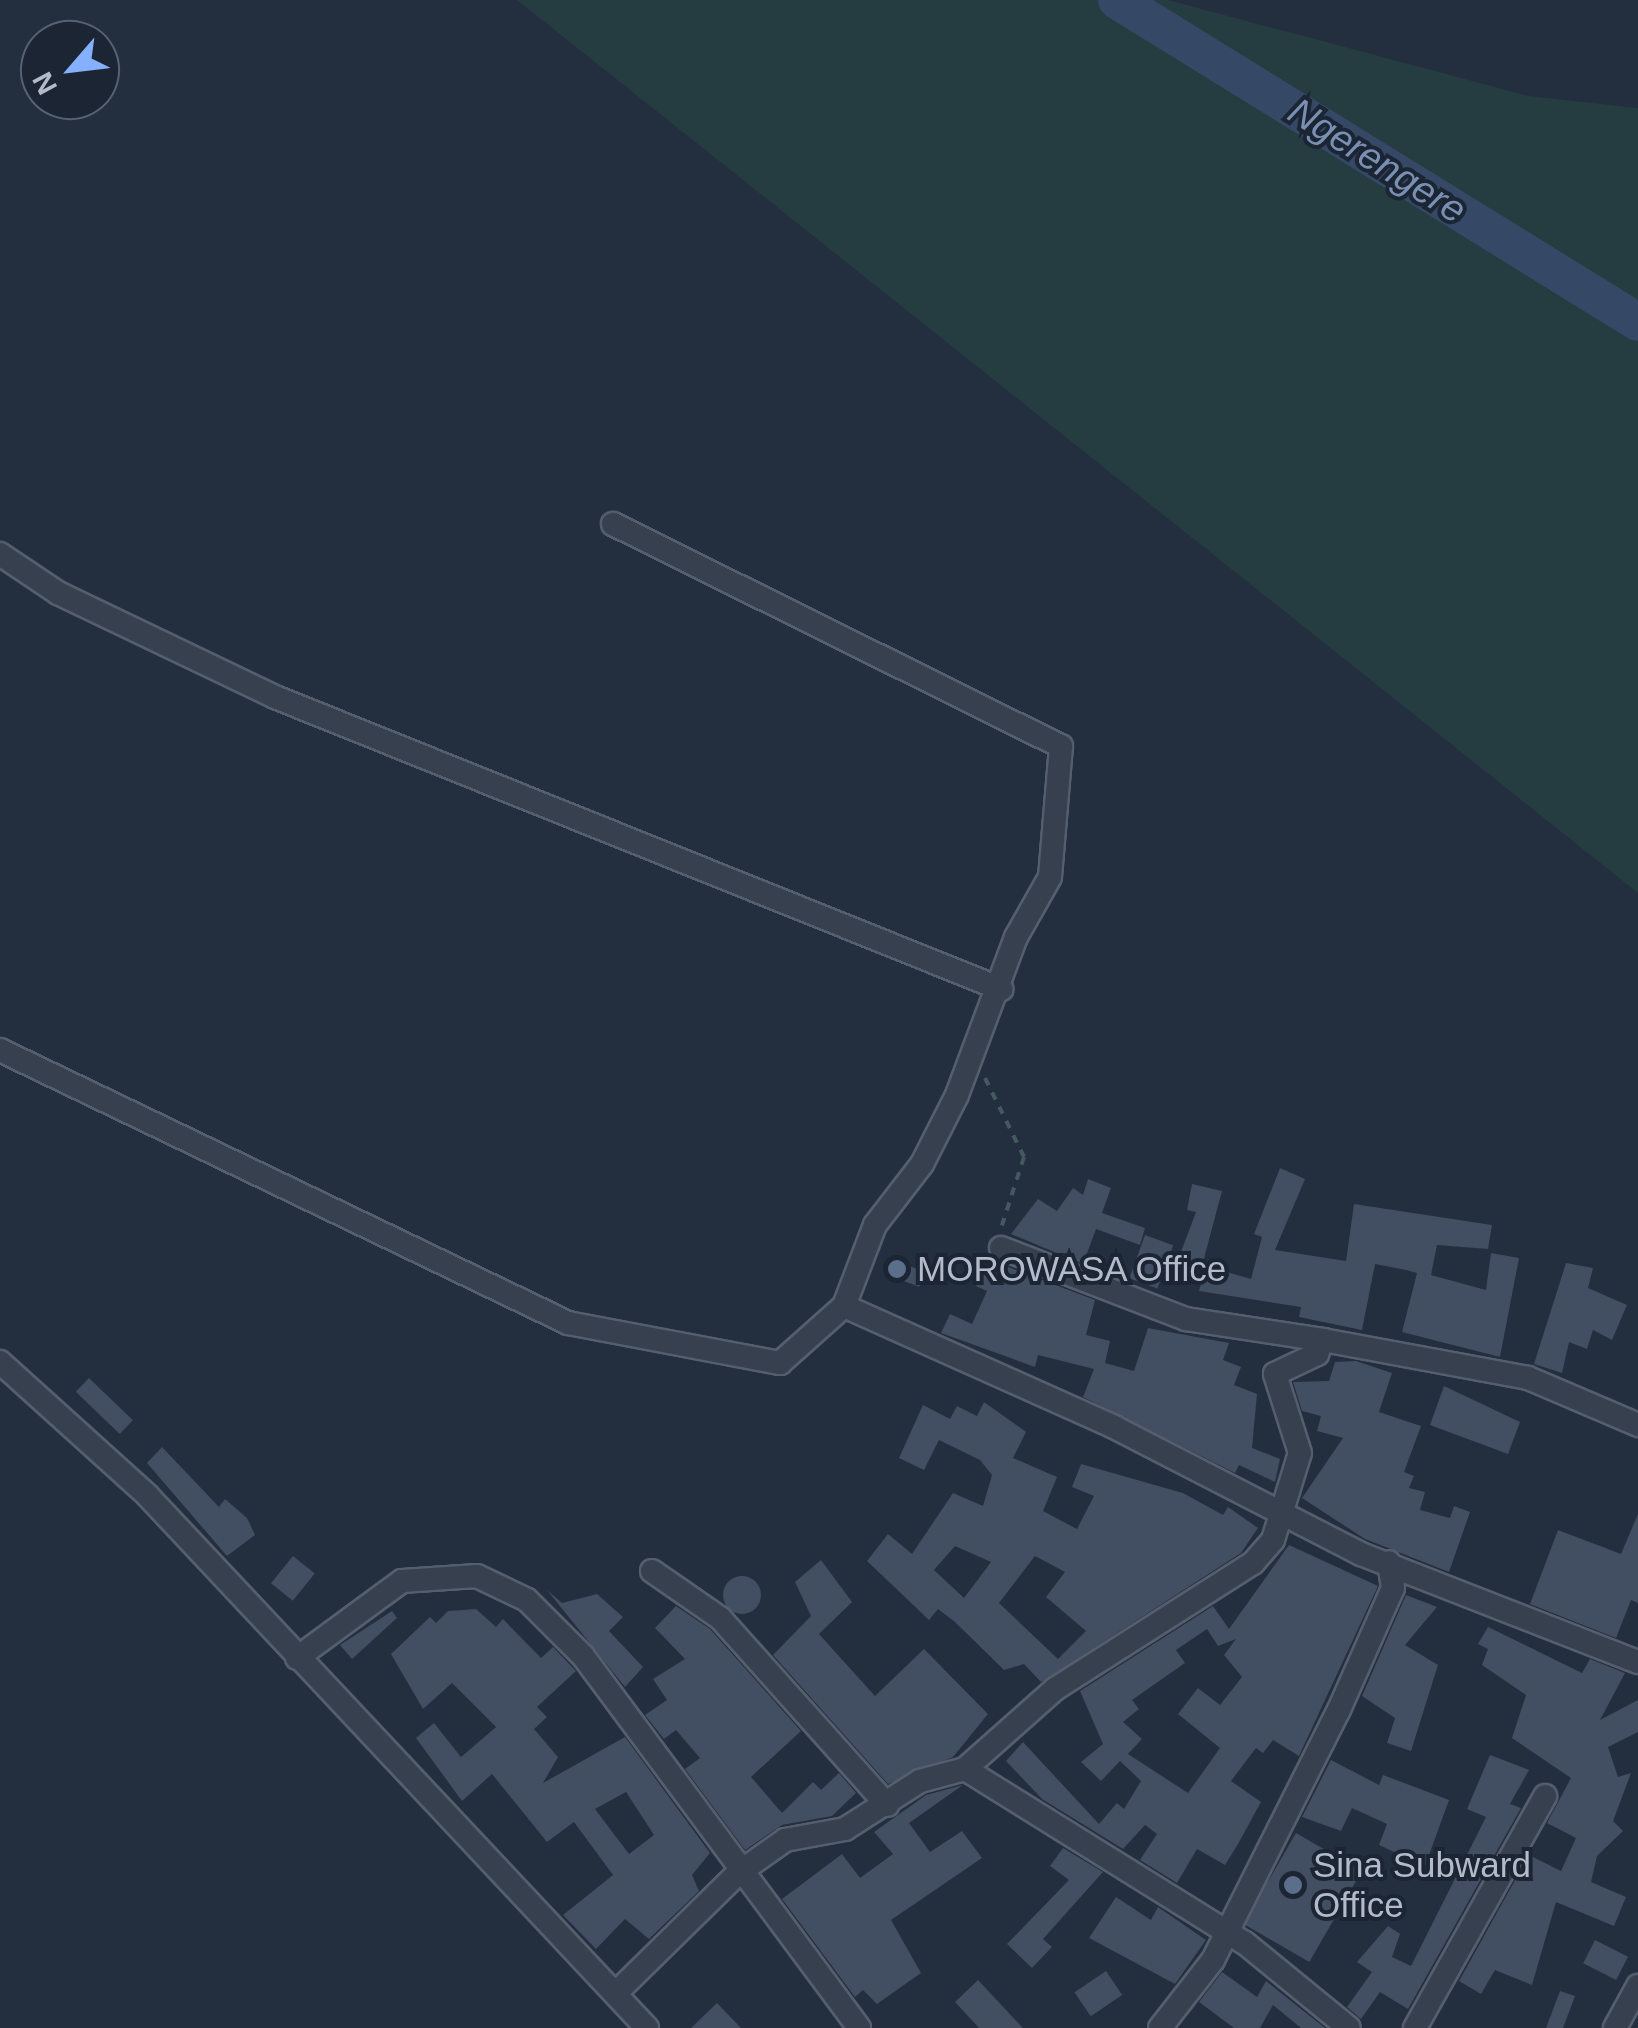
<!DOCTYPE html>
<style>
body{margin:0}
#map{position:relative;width:1638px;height:2028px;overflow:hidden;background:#232e3f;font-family:Arial,sans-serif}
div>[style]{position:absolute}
.green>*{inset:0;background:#253c40}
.river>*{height:38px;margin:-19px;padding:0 19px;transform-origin:19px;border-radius:19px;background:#354967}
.building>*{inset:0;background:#424e61;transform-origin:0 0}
.round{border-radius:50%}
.path>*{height:4px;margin-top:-2px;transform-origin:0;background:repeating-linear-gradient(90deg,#43595d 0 8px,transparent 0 16px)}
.roads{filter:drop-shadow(2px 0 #555e6d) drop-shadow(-2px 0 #555e6d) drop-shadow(0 2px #555e6d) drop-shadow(0 -2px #555e6d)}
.minor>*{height:22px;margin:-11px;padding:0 11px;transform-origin:11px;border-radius:11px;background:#37404f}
.dots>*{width:28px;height:28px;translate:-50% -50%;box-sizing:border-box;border:5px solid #1c2534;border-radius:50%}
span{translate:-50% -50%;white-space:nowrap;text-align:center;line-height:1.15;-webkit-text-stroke:8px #1c2534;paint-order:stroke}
.poi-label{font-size:35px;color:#b3bbca}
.left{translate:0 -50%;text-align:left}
.water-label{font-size:38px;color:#7990b3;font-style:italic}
.north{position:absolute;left:20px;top:20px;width:100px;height:100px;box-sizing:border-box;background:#1c2534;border:2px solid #586170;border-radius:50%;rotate:242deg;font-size:28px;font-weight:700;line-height:40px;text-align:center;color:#b3bbca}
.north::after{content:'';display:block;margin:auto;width:35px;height:45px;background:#85b0fd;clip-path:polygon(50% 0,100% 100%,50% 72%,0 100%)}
</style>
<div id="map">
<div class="green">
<div style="clip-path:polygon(517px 0,1168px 0,1529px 96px,1638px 108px,1638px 893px)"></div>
</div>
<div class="river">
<div style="left:1117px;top:0;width:612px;rotate:31.72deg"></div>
</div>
<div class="building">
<div style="clip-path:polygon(1280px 1168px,1305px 1179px,1275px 1250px,1346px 1261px,1354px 1204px,1492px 1225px,1488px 1249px,1437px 1245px,1431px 1275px,1486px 1290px,1491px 1253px,1519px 1258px,1500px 1357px,1402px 1332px,1417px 1273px,1406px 1270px,1375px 1264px,1362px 1330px,1299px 1317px,1301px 1307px,1199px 1291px,1206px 1266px,1251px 1279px,1262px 1237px,1254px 1234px)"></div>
<div style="clip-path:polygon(1088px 1179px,1111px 1188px,1102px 1213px,1145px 1228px,1140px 1245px,1096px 1229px,1083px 1264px,1011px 1234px,1038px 1199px,1057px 1211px,1073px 1188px,1083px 1195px)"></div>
<div style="clip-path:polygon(1192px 1184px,1222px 1191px,1202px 1266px,1179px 1257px,1196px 1212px,1187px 1210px)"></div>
<div style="left:1145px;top:1235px;width:30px;height:46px;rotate:20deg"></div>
<div style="left:890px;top:1259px;width:37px;height:16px;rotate:20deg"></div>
<div style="clip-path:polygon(1566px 1263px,1593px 1268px,1588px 1288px,1627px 1305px,1612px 1340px,1593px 1330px,1587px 1349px,1569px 1342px,1562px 1373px,1534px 1364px)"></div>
<div style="clip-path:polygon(1000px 1264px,1095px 1300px,1086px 1335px,1110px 1341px,1105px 1363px,1134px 1371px,1148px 1328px,1229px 1343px,1223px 1360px,1241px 1367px,1234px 1385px,1257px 1394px,1252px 1448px,1280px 1459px,1275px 1482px,1239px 1465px,1235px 1473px,1083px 1397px,1094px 1369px,1038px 1355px,1035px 1367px,941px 1333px,950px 1314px,972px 1324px,987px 1291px,976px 1286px,983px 1271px,993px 1276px)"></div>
<div style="clip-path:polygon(1356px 1361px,1392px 1373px,1379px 1412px,1421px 1426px,1404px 1472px,1414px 1476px,1409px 1488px,1425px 1492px,1420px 1510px,1450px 1518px,1454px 1506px,1470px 1512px,1449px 1572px,1365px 1539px,1302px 1498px,1343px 1438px,1317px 1431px,1321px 1416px,1302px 1411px,1293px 1382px,1329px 1381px,1335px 1362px)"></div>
<div style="left:89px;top:1378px;width:61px;height:19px;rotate:44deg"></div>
<div style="clip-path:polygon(1444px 1386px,1520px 1422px,1508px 1454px,1430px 1425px)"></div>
<div style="clip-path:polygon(evenodd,984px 1402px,1026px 1432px,1013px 1458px,1057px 1477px,1043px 1511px,1077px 1529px,1094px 1496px,1072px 1487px,1081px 1464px,1183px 1493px,1223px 1515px,1228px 1507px,1258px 1528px,1241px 1553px,1041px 1682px,1024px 1664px,1004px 1670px,955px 1622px,938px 1609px,929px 1620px,867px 1561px,888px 1534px,912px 1554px,953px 1493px,983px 1506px,992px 1475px,980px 1460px,939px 1440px,924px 1470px,899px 1458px,923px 1405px,950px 1419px,957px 1406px,977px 1416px,984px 1402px,955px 1546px,991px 1562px,964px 1598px,934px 1570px,955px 1546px,984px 1402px,1035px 1556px,1065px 1572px,1046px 1597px,1086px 1631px,1058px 1659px,999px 1603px,1035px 1556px)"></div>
<div style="clip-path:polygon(162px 1447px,219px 1507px,225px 1499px,247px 1518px,255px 1535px,227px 1556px,147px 1463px)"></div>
<div style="clip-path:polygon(1638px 1514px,1638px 1603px,1631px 1600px,1616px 1638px,1530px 1604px,1558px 1530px,1621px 1554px)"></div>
<div style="clip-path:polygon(evenodd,1289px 1545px,1378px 1586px,1299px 1756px,1273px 1740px,1263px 1753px,1256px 1748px,1231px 1781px,1261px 1802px,1238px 1844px,1225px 1865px,1197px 1849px,1177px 1883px,1140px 1860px,1157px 1834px,1145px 1825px,1123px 1849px,1042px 1799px,1006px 1761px,1023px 1742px,1099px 1824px,1117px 1803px,1124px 1809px,1141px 1781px,1120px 1761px,1101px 1781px,1081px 1762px,1103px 1744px,1080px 1691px,1213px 1606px,1229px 1629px,1289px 1545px,1207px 1629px,1218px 1646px,1236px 1639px,1224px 1655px,1242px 1677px,1220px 1705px,1198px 1688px,1178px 1714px,1220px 1748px,1188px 1793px,1128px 1754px,1142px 1739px,1123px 1722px,1139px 1709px,1132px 1700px,1185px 1663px,1176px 1650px,1207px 1629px)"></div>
<div style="left:293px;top:1556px;width:28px;height:35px;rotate:39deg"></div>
<div style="clip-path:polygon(821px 1560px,852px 1602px,819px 1634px,875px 1696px,924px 1649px,988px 1714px,953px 1757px,888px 1784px,773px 1655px,811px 1616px,795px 1582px)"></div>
<div class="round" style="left:723px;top:1576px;width:38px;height:38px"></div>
<div style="clip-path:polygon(547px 1590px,562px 1603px,597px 1594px,623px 1617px,609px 1631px,643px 1667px,625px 1687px)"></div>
<div style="clip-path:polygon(1406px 1595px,1437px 1607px,1405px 1645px,1438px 1665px,1411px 1751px,1387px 1743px,1395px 1718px,1362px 1696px)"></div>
<div style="clip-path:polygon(676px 1606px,710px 1629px,801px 1731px,751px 1777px,782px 1813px,813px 1782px,821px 1790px,839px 1773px,856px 1793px,832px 1816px,782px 1825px,745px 1850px,685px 1769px,700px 1758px,676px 1730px,664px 1739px,645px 1715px,667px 1700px,653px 1679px,685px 1659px,655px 1628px)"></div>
<div style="clip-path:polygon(evenodd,476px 1609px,496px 1627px,503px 1619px,541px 1658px,553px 1647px,576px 1671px,537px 1707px,547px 1717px,534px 1729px,558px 1757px,543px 1783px,625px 1737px,710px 1853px,692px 1875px,699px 1891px,649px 1939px,625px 1919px,596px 1949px,563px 1915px,613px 1875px,574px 1822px,547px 1842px,492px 1774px,462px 1801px,416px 1738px,434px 1723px,461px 1757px,496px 1727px,452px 1683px,423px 1709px,391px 1654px,430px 1617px,436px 1623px,448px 1611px,476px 1609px,626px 1792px,654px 1835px,629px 1854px,595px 1809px,626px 1792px)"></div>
<div style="clip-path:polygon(392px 1611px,397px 1618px,352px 1659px,340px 1645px)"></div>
<div style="clip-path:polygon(1488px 1627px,1582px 1673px,1590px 1659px,1625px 1673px,1600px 1720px,1638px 1700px,1638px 1732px,1608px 1747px,1618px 1777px,1631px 1773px,1613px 1821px,1623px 1831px,1597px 1856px,1591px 1882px,1626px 1897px,1614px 1926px,1556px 1902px,1532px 1985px,1495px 1970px,1481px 1994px,1459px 1981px,1529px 1855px,1561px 1871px,1576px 1838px,1547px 1823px,1571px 1778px,1512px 1738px,1526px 1695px,1482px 1665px,1488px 1649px,1478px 1644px)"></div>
<div style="clip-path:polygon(1490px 1755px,1529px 1770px,1510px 1804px,1521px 1808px,1408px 2009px,1380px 1992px,1361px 2019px,1347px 2007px,1372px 1972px,1357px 1962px,1388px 1926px,1400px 1934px,1392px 1957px,1411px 1966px,1486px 1817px,1467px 1809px)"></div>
<div style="clip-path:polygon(1331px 1760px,1379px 1785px,1383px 1775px,1449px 1800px,1425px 1866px,1379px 1845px,1387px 1824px,1352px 1808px,1341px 1831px,1302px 1817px)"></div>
<div style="clip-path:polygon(963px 1785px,909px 1823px,930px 1852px,962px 1831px,982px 1858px,891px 1920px,921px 1973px,877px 2004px,863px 1990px,855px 1997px,782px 1899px,842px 1854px,860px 1878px,893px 1854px,874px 1832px,926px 1795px)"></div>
<div style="left:1296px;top:1833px;width:76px;height:105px;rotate:30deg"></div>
<div style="clip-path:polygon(1063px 1848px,1103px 1872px,1043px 1939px,1052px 1947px,1032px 1968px,1007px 1944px,1069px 1880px,1050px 1866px)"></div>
<div style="clip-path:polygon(1116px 1897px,1151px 1920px,1158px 1907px,1206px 1940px,1175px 1984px,1089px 1938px)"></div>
<div style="left:1595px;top:1940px;width:37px;height:26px;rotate:27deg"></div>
<div style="left:1106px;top:1971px;width:29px;height:38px;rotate:56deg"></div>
<div style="clip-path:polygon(1222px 1972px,1257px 1997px,1266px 1981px,1325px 2028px,1301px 2028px,1273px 2005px,1260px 2028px,1234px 2028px,1199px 2002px)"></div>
<div style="clip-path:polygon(978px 1980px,1023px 2028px,979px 2028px,955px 2002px)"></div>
<div style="clip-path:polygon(1560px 1991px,1575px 1996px,1563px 2028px,1546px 2028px)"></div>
<div style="clip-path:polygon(717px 2003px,741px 2028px,691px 2028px)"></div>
</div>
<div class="path">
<div style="left:985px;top:1078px;width:88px;rotate:63.7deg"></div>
<div style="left:1024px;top:1157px;width:75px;rotate:107.9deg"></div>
</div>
<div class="roads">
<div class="minor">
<div style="left:613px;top:524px;width:500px;rotate:26.4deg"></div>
<div style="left:1061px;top:746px;width:131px;rotate:94.8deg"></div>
<div style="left:1050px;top:877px;width:69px;rotate:119.5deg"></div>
<div style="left:1016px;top:937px;width:169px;rotate:110.5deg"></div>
<div style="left:957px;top:1095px;width:77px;rotate:116.9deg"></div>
<div style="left:922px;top:1164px;width:77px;rotate:127.6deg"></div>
<div style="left:875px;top:1225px;width:87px;rotate:110.9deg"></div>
<div style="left:844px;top:1306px;width:296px;rotate:24.1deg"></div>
<div style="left:1114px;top:1427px;width:278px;rotate:27.2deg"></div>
<div style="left:1361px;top:1554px;width:297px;rotate:21.3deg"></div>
<div style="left:0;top:554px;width:70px;rotate:33.9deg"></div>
<div style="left:58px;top:593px;width:241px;rotate:25.6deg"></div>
<div style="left:275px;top:697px;width:783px;rotate:21.91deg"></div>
<div style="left:0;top:1050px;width:630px;rotate:25.67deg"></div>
<div style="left:568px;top:1323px;width:216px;rotate:10.7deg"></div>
<div style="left:780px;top:1363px;width:86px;rotate:-41.7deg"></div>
<div style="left:1001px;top:1248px;width:198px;rotate:21deg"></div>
<div style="left:1186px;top:1319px;width:139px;rotate:8.7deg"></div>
<div style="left:0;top:1362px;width:198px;rotate:42.1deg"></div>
<div style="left:147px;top:1495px;width:731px;rotate:46.83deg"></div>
<div style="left:652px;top:1571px;width:83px;rotate:34.7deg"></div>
<div style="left:720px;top:1618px;width:251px;rotate:48.2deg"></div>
<div style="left:297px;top:1658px;width:130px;rotate:-36.3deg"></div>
<div style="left:402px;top:1581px;width:75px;rotate:-3.8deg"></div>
<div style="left:477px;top:1576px;width:55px;rotate:25.6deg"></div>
<div style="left:527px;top:1600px;width:79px;rotate:45deg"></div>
<div style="left:583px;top:1656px;width:463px;rotate:53.4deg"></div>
<div style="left:965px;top:1769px;width:330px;rotate:31.9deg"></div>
<div style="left:1245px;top:1943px;width:134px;rotate:39.3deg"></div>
<div style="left:616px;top:1993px;width:170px;rotate:-44.5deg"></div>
<div style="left:737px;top:1874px;width:59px;rotate:-35.3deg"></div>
<div style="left:785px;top:1840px;width:61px;rotate:-10.4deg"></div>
<div style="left:845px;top:1829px;width:89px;rotate:-32.6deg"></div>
<div style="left:920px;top:1781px;width:47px;rotate:-14.9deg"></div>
<div style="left:965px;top:1769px;width:120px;rotate:-41.6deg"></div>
<div style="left:1055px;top:1689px;width:235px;rotate:-32.5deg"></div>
<div style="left:1253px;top:1563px;width:30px;rotate:-49deg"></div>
<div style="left:1273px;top:1540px;width:91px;rotate:-72.8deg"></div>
<div style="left:1300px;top:1453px;width:83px;rotate:-107.6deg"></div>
<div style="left:1275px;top:1374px;width:47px;rotate:-25.5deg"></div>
<div style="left:1317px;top:1354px;width:15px;rotate:-67deg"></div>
<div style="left:1323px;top:1340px;width:208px;rotate:10.5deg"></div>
<div style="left:1528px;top:1378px;width:120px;rotate:23.1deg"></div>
<div style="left:1160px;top:2028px;width:86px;rotate:-52.1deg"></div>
<div style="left:1213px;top:1960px;width:278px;rotate:-63.3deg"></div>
<div style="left:1338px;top:1712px;width:136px;rotate:-66.1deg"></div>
<div style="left:1393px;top:1588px;width:26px;rotate:-99deg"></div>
<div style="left:1415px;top:2028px;width:266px;rotate:-60.7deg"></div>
<div style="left:1615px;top:2028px;width:48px;rotate:-61.3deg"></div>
</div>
</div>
<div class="dots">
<div style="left:897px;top:1269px;background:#5c6f8a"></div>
<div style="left:1293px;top:1885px;background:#5c6f8a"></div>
</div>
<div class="poi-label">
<span class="left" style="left:917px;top:1269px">MOROWASA Office</span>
<span class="left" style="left:1313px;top:1885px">Sina Subward<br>Office</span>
</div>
<div class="water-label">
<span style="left:1377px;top:161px;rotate:32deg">Ngerengere</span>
</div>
<div class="north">N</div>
</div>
